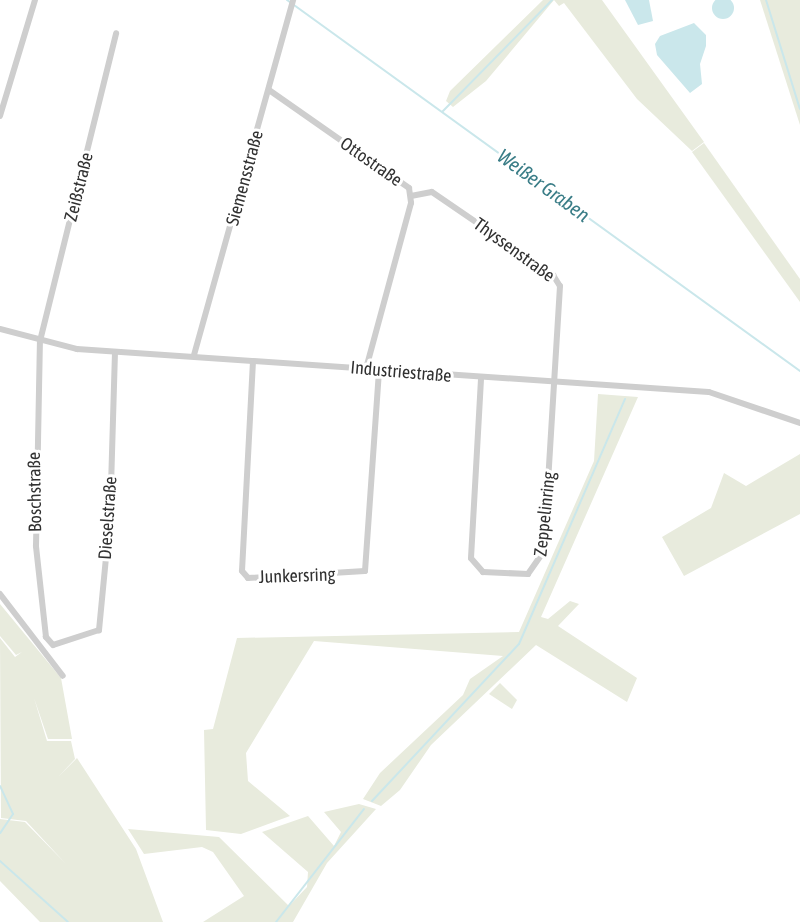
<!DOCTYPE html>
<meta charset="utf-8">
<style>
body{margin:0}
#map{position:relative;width:800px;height:922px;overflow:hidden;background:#fff;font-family:"Asap Condensed",sans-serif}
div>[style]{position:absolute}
.green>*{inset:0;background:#e8ebdd}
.water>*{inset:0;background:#cae7eb}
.round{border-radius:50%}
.stream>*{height:2px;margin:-1px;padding:0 1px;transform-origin:1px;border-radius:1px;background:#cae7eb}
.street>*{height:6px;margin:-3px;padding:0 3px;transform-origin:3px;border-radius:3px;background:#cecece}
span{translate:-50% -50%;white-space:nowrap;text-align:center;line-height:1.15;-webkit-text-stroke:6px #fff;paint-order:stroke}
.street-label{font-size:18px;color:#313131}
.water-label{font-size:20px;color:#3a7d87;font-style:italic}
</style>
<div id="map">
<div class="green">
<div style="clip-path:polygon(543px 0,602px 0,704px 142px,692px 151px,637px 99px,564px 3px,559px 6px,554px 0,486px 81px,453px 107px,446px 101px,450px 91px)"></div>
<div style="clip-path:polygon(760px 0,800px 0,800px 125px)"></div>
<div style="clip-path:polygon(704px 143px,800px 279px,800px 302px,692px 152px)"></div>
<div style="clip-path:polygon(598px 394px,638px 397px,541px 617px,548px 619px,570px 601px,579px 604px,558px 626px,637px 678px,627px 702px,536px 645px,431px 745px,400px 790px,381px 806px,363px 799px,380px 773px,463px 695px,470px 679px,503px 656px,314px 641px,246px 753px,248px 781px,290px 816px,241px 834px,206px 830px,204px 730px,213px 729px,237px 638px,519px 632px,594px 461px)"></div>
<div style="clip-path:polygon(800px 454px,800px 514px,684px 576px,662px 537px,711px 508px,724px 473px,746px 486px)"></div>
<div style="clip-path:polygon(0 604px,61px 678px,72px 739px,48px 739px,34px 698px,47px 741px,71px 741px,75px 759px,59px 776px,77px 758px,136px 849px,163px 922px,40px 922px,0 881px,0 819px,25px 822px,66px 864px,26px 821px,1px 818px,0 638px,15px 657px,22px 652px,16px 655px,0 636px)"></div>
<div style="clip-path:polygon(500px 683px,517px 700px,512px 709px,489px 694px)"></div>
<div style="clip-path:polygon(359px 804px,376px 809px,327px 863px,293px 922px,203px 922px,244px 896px,213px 852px,202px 847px,144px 854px,128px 829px,219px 837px,289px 906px,307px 887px,308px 872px,262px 832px,308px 816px,334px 846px,341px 832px,324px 812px)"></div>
</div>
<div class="water">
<div class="round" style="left:712px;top:-3px;width:22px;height:22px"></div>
<div style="clip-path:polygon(625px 0,649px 0,653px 21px,638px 25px)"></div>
<div style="clip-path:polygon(694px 23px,706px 35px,706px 46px,700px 64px,702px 84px,690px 93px,657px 55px,655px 44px,660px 36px)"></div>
</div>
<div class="stream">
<div style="left:287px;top:0;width:633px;rotate:35.87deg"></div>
<div style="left:766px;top:0;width:114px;rotate:72.7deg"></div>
<div style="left:443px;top:111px;width:156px;rotate:-45.5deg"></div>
<div style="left:0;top:786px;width:31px;rotate:65deg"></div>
<div style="left:13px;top:814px;width:23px;rotate:124deg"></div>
<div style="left:372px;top:801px;width:215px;rotate:-46.9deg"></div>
<div style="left:519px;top:644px;width:267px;rotate:-66.6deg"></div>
<div style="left:0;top:861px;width:91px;rotate:41.9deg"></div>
<div style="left:276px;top:922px;width:143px;rotate:-52.1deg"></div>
</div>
<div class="street">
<div style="left:269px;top:90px;width:171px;rotate:35deg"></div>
<div style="left:409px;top:188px;width:15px;rotate:82deg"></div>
<div style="left:411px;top:203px;width:172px;rotate:105.2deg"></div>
<div style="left:0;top:116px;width:121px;rotate:-73.2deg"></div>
<div style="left:411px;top:196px;width:21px;rotate:-11deg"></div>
<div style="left:432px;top:192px;width:147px;rotate:34.4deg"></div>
<div style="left:553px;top:275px;width:13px;rotate:58deg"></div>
<div style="left:560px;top:286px;width:265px;rotate:93.5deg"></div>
<div style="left:544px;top:551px;width:28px;rotate:125deg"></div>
<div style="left:528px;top:574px;width:45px;rotate:-177.5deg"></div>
<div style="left:483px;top:572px;width:18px;rotate:-131deg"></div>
<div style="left:471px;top:558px;width:179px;rotate:-86.8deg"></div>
<div style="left:0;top:329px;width:80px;rotate:14.6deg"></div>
<div style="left:77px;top:349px;width:633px;rotate:3.89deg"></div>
<div style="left:709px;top:392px;width:96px;rotate:18.8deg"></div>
<div style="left:115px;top:352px;width:164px;rotate:91.7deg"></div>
<div style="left:110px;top:516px;width:115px;rotate:95.5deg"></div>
<div style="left:99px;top:630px;width:48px;rotate:161.9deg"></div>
<div style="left:53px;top:645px;width:11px;rotate:-131deg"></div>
<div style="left:46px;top:637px;width:92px;rotate:-96.3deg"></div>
<div style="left:36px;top:546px;width:205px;rotate:-88.9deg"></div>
<div style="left:40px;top:341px;width:317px;rotate:-76.1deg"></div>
<div style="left:194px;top:355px;width:369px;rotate:-74.4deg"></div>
<div style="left:253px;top:361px;width:210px;rotate:93deg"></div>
<div style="left:242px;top:571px;width:9px;rotate:49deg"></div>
<div style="left:248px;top:578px;width:117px;rotate:-3.4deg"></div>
<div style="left:365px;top:571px;width:201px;rotate:-86deg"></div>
<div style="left:0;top:594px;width:103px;rotate:52.5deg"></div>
</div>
<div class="street-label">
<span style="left:371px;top:162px;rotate:35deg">Ottostraße</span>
<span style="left:245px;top:178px;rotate:-75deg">Siemensstraße</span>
<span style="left:79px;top:187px;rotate:-76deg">Zeißstraße</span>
<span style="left:514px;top:250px;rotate:36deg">Thyssenstraße</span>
<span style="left:401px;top:372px;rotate:5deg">Industriestraße</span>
<span style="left:35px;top:492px;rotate:-91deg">Boschstraße</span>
<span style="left:545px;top:514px;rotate:-84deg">Zeppelinring</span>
<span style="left:108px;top:518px;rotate:-86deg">Dieselstraße</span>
<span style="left:297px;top:576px;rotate:-2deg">Junkersring</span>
</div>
<div class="water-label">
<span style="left:544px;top:185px;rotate:36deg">Weißer Graben</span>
</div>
</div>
